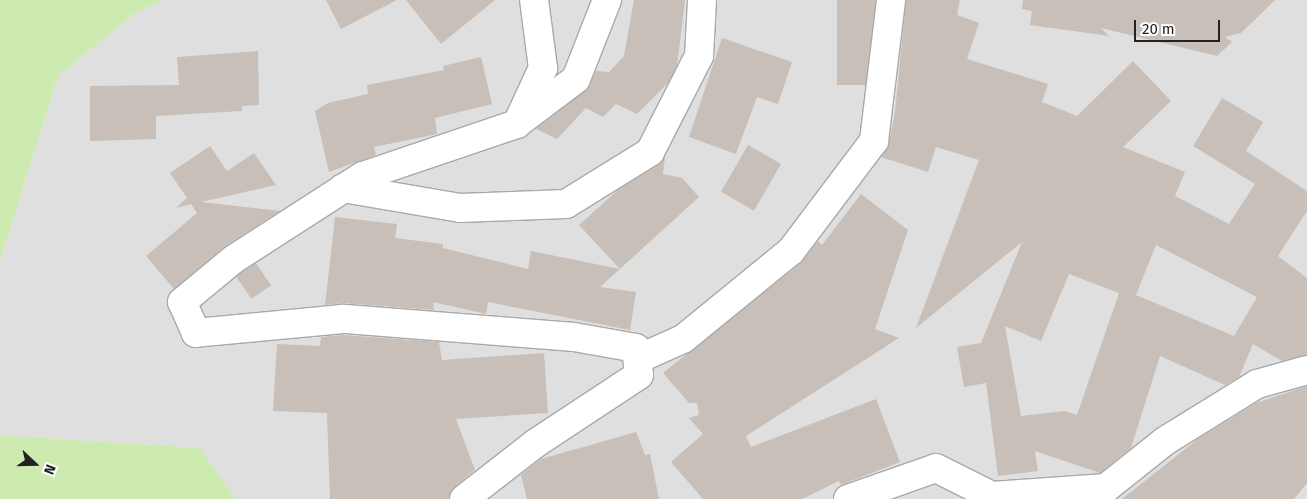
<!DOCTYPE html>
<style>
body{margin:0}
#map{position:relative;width:1307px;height:499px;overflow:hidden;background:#f2efe9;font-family:"Fira Sans",sans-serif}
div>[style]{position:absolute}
.residential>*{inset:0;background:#e0dfdf}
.grass>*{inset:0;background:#cdebb0}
.building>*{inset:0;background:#c7bfb8;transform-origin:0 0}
.roads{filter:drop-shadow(1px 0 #a9a9a9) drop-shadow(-1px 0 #a9a9a9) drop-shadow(0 1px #a9a9a9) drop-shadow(0 -1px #a9a9a9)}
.street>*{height:28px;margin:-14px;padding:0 14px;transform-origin:14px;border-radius:14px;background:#fff}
span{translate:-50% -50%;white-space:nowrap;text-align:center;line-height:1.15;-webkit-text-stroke:4.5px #fff;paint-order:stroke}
.north{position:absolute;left:10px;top:439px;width:50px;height:50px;-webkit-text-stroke:4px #fff;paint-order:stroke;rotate:111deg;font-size:14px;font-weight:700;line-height:20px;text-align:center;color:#222}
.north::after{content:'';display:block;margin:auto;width:18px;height:22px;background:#222;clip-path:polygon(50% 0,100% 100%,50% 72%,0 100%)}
.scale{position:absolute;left:1134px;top:20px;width:86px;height:22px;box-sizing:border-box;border:2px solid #222;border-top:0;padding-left:6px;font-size:15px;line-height:18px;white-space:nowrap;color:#222;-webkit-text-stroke:4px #fff;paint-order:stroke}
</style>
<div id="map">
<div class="residential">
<div style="clip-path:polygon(162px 0,1307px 0,1307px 499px,236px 499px,200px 448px,0 435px,0 262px,58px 76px,134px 14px)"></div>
</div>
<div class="grass">
<div style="clip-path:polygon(0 0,162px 0,134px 14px,58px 76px,0 262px)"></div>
<div style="clip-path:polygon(0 435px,200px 448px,236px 499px,0 499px)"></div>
</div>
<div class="building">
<div style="clip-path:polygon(326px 0,397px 0,341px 29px)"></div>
<div style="clip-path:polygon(406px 0,495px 0,441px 44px)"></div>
<div style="clip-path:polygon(634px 0,685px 0,677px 66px,668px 83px,637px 114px,616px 104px,603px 117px,586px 108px,557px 139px,536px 129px,585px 91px,596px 71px,609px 72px,624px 56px)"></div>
<div style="left:837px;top:0;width:38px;height:85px"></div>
<div style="clip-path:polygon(evenodd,906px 0,960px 0,957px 15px,979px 23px,967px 59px,1048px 84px,1042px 102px,1077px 116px,1133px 61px,1171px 101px,1123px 147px,1185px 172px,1175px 196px,1229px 224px,1255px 184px,1193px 146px,1222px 98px,1263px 122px,1246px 151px,1307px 191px,1307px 211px,1278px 256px,1307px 278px,1307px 355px,1282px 361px,1253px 344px,1239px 377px,1225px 385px,1160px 356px,1131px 448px,1100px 473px,1035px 451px,1038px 471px,998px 476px,986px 383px,964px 387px,957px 347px,981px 343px,1022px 242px,916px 328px,979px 160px,936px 147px,928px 172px,881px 157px,889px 143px,895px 112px,906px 0,1156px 245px,1257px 297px,1234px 336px,1136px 295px,1156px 245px,906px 0,1069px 274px,1119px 293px,1077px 415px,1065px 411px,1021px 416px,1005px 326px,1041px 341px,1069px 274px)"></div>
<div style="clip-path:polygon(1023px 0,1275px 0,1241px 33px,1225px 37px,1232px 42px,1217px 56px,1101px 28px,1109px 36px,1030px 25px,1032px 11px,1022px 9px)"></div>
<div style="clip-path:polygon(722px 38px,792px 62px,778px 104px,757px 97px,736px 154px,689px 137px)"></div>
<div style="clip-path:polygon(258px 51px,259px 105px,242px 106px,242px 111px,156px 116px,156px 139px,90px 141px,90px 86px,179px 85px,177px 57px)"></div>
<div style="clip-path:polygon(481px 57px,492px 104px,435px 118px,437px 134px,374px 147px,376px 155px,329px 172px,315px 111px,328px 103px,368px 94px,367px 85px,444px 70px,443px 66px)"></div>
<div style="left:748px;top:145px;width:38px;height:54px;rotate:30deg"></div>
<div style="clip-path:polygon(210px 146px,227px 171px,254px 153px,276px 185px,201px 202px,280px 211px,224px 247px,174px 289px,146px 256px,197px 213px,191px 204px,176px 208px,187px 198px,170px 173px)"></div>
<div style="clip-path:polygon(665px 157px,663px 174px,682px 178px,699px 197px,600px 287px,636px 292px,630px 330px,488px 302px,486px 314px,433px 302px,434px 310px,344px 303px,325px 305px,335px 217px,397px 224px,395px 238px,443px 244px,443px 248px,528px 269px,531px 251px,620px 269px,579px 225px,618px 190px,658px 165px)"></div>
<div style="clip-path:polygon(861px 194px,908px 230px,875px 329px,899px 338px,746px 436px,751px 447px,876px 399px,900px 462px,841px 485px,839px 481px,802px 499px,703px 499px,671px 462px,703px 434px,689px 418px,699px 415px,697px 403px,689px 403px,663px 373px,801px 263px,818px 241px,822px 245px)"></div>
<div style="left:256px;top:263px;width:27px;height:24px;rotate:56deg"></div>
<div style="clip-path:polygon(343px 335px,439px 342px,442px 360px,544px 353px,548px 413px,456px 419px,475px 470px,454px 487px,449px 499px,330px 499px,327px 413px,273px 411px,277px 344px,320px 346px,321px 337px)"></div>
<div style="clip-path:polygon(1307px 386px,1307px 483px,1294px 499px,1122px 499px,1198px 439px,1256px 403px)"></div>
<div style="clip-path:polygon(636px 432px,645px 455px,650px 454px,659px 499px,527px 499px,521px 475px,541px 459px)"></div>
</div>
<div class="roads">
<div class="street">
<div style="left:519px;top:122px;width:71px;rotate:-37deg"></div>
<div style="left:576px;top:79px;width:85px;rotate:-68.6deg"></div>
<div style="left:343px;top:188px;width:119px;rotate:9.7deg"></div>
<div style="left:460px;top:208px;width:106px;rotate:-2.2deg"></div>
<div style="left:566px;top:204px;width:99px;rotate:-31.8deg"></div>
<div style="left:650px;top:152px;width:108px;rotate:-63deg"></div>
<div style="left:699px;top:56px;width:56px;rotate:-86.9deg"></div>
<div style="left:638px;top:359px;width:49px;rotate:-24deg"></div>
<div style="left:683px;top:339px;width:139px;rotate:-39.2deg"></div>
<div style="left:791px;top:251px;width:138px;rotate:-53deg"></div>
<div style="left:874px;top:141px;width:142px;rotate:-83.1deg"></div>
<div style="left:992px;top:496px;width:114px;rotate:-4deg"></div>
<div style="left:1106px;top:488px;width:75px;rotate:-38.5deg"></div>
<div style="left:1165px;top:441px;width:108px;rotate:-31.8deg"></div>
<div style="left:1257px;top:384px;width:52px;rotate:-15.6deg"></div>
<div style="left:464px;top:499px;width:91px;rotate:-37.9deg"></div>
<div style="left:536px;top:443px;width:123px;rotate:-33.4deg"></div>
<div style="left:639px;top:375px;width:27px;rotate:-96deg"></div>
<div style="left:636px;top:348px;width:63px;rotate:-169.9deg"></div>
<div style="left:574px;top:337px;width:232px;rotate:-175.5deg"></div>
<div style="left:343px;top:319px;width:148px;rotate:174.6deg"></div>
<div style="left:196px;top:333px;width:34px;rotate:-114deg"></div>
<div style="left:182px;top:302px;width:67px;rotate:-39.6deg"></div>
<div style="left:234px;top:259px;width:153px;rotate:-32.8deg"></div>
<div style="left:363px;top:176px;width:163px;rotate:-18.7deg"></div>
<div style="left:517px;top:124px;width:62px;rotate:-65.1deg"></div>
<div style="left:543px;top:68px;width:69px;rotate:-97.5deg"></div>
<div style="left:848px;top:499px;width:93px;rotate:-19.4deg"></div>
<div style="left:936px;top:468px;width:63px;rotate:26.6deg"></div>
<div style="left:992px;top:496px;width:4px;rotate:124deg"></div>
</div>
</div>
<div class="north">N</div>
<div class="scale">20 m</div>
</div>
